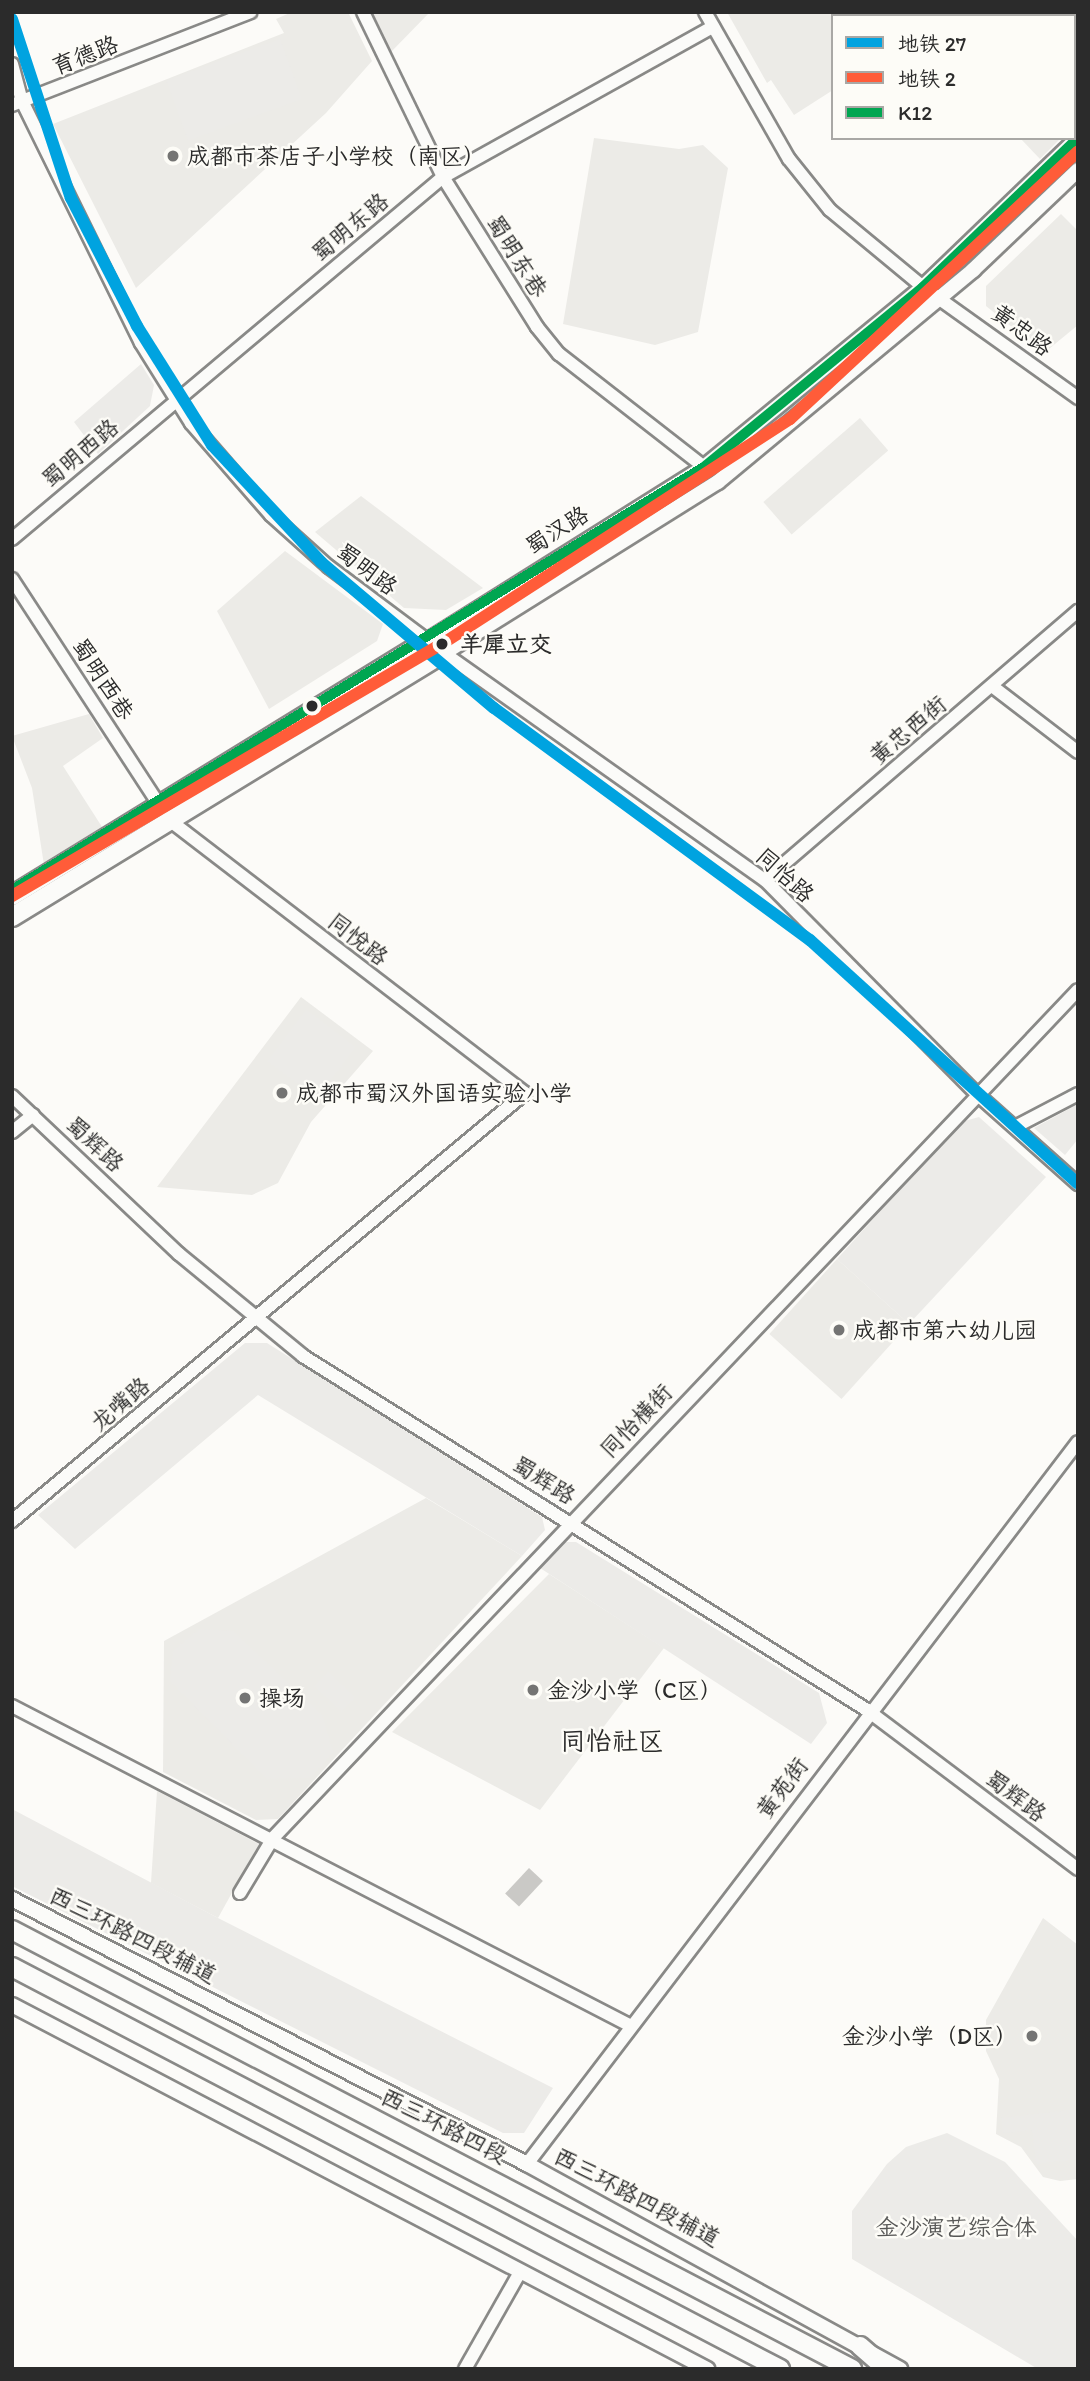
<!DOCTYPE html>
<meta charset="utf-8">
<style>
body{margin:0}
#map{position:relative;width:1090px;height:2381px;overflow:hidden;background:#fcfbf8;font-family:Itim,"LXGW WenKai TC",sans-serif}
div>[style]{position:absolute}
.built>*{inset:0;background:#ecebe7;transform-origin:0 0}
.green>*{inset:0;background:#ecebe8;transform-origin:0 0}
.water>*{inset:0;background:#cac9c6;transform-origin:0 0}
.roads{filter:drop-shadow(2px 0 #898987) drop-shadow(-2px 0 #898987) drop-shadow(0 2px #898987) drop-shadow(0 -2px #898987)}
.minor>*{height:12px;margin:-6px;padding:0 6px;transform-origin:6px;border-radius:6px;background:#fbfbf9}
.major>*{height:14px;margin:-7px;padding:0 7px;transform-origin:7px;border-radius:7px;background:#fbfbf9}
.highway>*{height:18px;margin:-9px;padding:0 9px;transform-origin:9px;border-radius:9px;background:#fbfbf9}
.bus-1>*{height:10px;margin:-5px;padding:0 5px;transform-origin:5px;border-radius:5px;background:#00a651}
.metro-1>*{height:12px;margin:-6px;padding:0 6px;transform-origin:6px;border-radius:6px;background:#00a3e0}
.metro-2>*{height:12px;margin:-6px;padding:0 6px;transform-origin:6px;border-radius:6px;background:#ff5c39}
.dots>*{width:19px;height:19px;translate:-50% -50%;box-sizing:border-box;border:4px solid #fdfcf7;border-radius:50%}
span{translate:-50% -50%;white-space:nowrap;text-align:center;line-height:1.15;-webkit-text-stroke:5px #fdfcf7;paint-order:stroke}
.street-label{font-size:23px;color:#2b2b2b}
.poi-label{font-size:23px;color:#2b2b2b}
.left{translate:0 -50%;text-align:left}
.right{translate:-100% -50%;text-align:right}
.stop-label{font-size:23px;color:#2b2b2b;font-weight:700}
.park-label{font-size:23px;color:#585857}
.quarter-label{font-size:26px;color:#2b2b2b}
.frame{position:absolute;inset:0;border:14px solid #2b2b2b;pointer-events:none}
.legend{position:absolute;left:831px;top:14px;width:245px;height:126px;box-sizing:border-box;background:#fdfcf7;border:2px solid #a9a8a5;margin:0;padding:9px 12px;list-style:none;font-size:21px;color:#2b2b2b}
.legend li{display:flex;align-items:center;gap:14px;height:35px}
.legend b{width:35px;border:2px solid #a9a8a5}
</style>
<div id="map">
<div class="built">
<div style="clip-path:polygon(292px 12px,348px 12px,372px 61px,326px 113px,136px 288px,53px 124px,284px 33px,276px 19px)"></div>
<div style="clip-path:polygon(371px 12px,430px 12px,391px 52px)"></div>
<div style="clip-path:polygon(727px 12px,1078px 12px,1078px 121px,1074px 125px,1074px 16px,833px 16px,833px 90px,794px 115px,771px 80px,767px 83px)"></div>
<div style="clip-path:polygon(594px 138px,679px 149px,703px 145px,728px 168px,698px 332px,655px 345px,563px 324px)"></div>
<div style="clip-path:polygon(1020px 138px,1061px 138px,1040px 159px)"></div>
<div style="clip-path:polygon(1061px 214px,1078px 231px,1078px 325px,1044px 353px,986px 306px,986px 286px)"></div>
<div style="left:860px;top:418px;width:43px;height:128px;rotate:49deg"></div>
<div style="clip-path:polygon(361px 496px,483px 588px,446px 610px,404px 608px,315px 532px)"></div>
<div style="clip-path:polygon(285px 551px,383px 624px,377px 641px,269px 709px,217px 611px)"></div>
<div style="clip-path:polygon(89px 714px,103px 738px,63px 766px,104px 830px,44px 865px,32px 788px,12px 736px)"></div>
<div style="clip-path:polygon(301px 997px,373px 1051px,311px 1122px,278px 1183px,252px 1195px,157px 1187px)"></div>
<div style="left:837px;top:1259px;width:97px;height:101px;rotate:42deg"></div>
<div style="clip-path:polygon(426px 1498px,522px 1556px,278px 1819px,256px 1820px,163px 1772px,164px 1641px)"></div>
<div style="clip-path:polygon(549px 1574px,664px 1648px,540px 1810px,392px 1732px)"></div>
<div style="clip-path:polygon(157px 1791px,259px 1844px,218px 1918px,151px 1883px)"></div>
<div style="clip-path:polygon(1043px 1918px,1078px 1945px,1078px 2179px,1060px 2181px,1043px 2177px,1021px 2147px,996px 2134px,999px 2079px,986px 2051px,986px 2020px)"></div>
</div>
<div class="green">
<div style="left:280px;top:39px;width:64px;height:121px;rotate:70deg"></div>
<div style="clip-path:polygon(141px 364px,154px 385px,150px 406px,98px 454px,74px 422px)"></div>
<div style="left:306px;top:1009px;width:63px;height:65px;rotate:37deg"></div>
<div style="clip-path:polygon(1078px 1104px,1078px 1139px,1065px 1155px,1034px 1128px)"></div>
<div style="clip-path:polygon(979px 1117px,1046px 1177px,909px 1324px,837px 1259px,961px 1122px)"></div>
<div style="clip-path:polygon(245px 1343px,267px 1343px,542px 1517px,545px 1530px,522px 1556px,258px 1395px,75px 1549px,38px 1515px)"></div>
<div style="clip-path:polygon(563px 1542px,576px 1542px,819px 1693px,827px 1723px,811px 1744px,540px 1568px)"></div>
<div style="clip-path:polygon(199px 1629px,233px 1631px,322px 1715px,333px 1752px,311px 1778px,267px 1779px,170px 1681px,173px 1651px)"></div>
<div style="left:328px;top:1671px;width:38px;height:21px;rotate:43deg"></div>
<div style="clip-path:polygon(12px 1809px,218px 1918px,553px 2088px,524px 2133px,503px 2133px,12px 1886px)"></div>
<div style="clip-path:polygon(1078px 2109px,1078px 2159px,1036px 2164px,1032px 2130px,1003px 2133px,1001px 2118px)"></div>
<div style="clip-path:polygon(947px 2133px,1005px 2162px,1078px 2241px,1078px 2369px,1038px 2369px,852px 2259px,852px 2211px,887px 2164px,906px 2147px)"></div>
</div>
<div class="water">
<div style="left:529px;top:1868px;width:19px;height:35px;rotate:43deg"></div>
</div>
<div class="roads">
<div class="minor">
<div style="left:363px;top:12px;width:183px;rotate:64.1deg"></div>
<div style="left:443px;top:177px;width:177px;rotate:57.9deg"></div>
<div style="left:537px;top:327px;width:35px;rotate:51deg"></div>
<div style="left:559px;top:354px;width:184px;rotate:37.9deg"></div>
<div style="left:705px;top:12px;width:169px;rotate:60.3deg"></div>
<div style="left:789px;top:159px;width:65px;rotate:51.2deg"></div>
<div style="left:830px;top:210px;width:121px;rotate:39.6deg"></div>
<div style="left:923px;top:287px;width:191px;rotate:35.6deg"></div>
<div style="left:12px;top:64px;width:38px;rotate:75deg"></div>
<div style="left:22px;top:101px;width:270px;rotate:63.8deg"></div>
<div style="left:141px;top:343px;width:94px;rotate:58deg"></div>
<div style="left:191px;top:423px;width:122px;rotate:49deg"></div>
<div style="left:271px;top:515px;width:78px;rotate:41.9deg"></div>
<div style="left:329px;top:567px;width:144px;rotate:36.8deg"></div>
<div style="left:444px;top:653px;width:393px;rotate:35.3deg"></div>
<div style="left:765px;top:880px;width:303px;rotate:45.3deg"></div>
<div style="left:978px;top:1095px;width:134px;rotate:41.7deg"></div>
<div style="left:12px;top:105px;width:256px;rotate:-21.3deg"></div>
<div style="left:12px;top:539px;width:563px;rotate:-40.03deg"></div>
<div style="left:443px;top:177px;width:309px;rotate:-29.1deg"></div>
<div style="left:12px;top:579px;width:267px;rotate:56.9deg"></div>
<div style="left:992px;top:686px;width:108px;rotate:37.5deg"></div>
<div style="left:765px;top:880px;width:413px;rotate:-40.7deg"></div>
<div style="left:12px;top:1096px;width:230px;rotate:43.4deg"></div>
<div style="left:179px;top:1254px;width:161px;rotate:39.4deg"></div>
<div style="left:303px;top:1356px;width:666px;rotate:32.11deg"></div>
<div style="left:867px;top:1710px;width:264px;rotate:37deg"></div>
<div style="left:1015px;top:1127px;width:71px;rotate:-27.6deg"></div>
<div style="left:12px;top:1132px;width:27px;rotate:-39deg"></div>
<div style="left:12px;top:1521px;width:668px;rotate:-39.84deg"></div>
<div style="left:525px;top:1093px;width:451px;rotate:-142.5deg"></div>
<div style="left:12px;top:1706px;width:695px;rotate:27.34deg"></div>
<div style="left:240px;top:1893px;width:64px;rotate:-59deg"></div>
<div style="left:273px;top:1838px;width:1169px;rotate:-46.49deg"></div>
<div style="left:527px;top:2164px;width:908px;rotate:-52.65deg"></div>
<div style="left:465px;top:2369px;width:109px;rotate:-60.4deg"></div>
</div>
<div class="major">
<div style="left:427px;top:641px;width:327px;rotate:-32.1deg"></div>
<div style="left:704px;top:467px;width:283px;rotate:-39.4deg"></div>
<div style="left:923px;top:287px;width:215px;rotate:-43.9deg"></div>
<div style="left:444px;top:653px;width:323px;rotate:-32deg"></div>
<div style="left:718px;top:482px;width:332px;rotate:-39.7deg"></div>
<div style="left:973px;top:270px;width:145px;rotate:-43.6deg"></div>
<div style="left:12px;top:1899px;width:579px;rotate:27.23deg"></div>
<div style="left:527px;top:2164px;width:426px;rotate:28.8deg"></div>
<div style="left:12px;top:2005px;width:785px;rotate:27.64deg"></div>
</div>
<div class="highway">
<div style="left:12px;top:896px;width:487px;rotate:-31.6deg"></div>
<div style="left:12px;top:917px;width:506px;rotate:-31.43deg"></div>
<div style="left:12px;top:1930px;width:948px;rotate:27.59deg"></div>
<div style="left:12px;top:1967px;width:867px;rotate:27.63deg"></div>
<div style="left:860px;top:2346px;width:35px;rotate:41deg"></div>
</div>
</div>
<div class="bus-1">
<div style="left:12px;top:890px;width:811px;rotate:-31.44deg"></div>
<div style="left:704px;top:467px;width:283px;rotate:-39.4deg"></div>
<div style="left:923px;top:287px;width:215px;rotate:-43.9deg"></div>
</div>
<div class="metro-1">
<div style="left:12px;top:19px;width:188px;rotate:71.8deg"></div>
<div style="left:71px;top:198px;width:144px;rotate:62.7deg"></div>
<div style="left:137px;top:326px;width:141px;rotate:57.8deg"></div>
<div style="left:212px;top:445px;width:160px;rotate:47deg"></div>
<div style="left:321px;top:562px;width:226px;rotate:40.2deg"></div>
<div style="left:494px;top:708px;width:392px;rotate:36.3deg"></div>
<div style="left:810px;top:940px;width:362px;rotate:42.3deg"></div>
</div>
<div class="metro-2">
<div style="left:12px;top:896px;width:498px;rotate:-30.4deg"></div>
<div style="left:442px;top:644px;width:414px;rotate:-32.9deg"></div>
<div style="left:790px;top:419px;width:393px;rotate:-42.9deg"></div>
</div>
<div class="dots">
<div style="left:173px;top:156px;background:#747473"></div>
<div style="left:442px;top:644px;background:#2b2b2b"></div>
<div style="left:312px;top:706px;background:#2b2b2b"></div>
<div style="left:282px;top:1093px;background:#747473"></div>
<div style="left:839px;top:1330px;background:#747473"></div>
<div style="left:533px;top:1690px;background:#747473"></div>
<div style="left:245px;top:1698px;background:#747473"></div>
<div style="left:1032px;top:2036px;background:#747473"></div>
</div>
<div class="street-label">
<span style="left:85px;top:55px;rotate:-21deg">育德路</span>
<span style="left:350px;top:227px;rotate:-40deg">蜀明东路</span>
<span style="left:517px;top:256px;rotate:58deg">蜀明东巷</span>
<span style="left:1022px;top:330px;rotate:37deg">黄忠路</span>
<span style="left:80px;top:453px;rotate:-40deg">蜀明西路</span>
<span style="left:557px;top:530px;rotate:-32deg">蜀汉路</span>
<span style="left:367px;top:569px;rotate:37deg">蜀明路</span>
<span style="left:103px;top:679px;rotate:57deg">蜀明西巷</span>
<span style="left:908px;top:730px;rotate:-40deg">黄忠西街</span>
<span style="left:785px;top:875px;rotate:42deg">同怡路</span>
<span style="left:358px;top:939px;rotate:38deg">同悦路</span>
<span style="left:95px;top:1144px;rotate:43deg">蜀辉路</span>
<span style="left:120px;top:1404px;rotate:-40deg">龙嘴路</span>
<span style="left:636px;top:1421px;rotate:-46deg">同怡横街</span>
<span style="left:544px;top:1480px;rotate:32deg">蜀辉路</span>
<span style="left:782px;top:1788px;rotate:-53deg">黄苑街</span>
<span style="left:1016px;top:1796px;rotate:37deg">蜀辉路</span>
<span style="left:133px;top:1935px;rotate:27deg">西三环路四段辅道</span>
<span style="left:444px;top:2126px;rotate:27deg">西三环路四段</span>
<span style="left:637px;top:2197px;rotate:28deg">西三环路四段辅道</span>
</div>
<div class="poi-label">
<span class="left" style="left:187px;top:156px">成都市茶店子小学校（南区）</span>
<span class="left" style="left:296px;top:1093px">成都市蜀汉外国语实验小学</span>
<span class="left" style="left:853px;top:1330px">成都市第六幼儿园</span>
<span class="left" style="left:547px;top:1690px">金沙小学（C区）</span>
<span class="left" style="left:259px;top:1698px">操场</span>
<span class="right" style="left:1018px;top:2036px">金沙小学（D区）</span>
</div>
<div class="stop-label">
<span class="left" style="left:460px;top:644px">羊犀立交</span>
</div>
<div class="park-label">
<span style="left:956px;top:2227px">金沙演艺综合体</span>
</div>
<div class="quarter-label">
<span style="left:612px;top:1742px">同怡社区</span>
</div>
<div class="frame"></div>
<ul class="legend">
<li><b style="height:9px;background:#00a3e0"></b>地铁 27</li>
<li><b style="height:9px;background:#ff5c39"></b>地铁 2</li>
<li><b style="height:9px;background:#00a651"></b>K12</li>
</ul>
</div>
